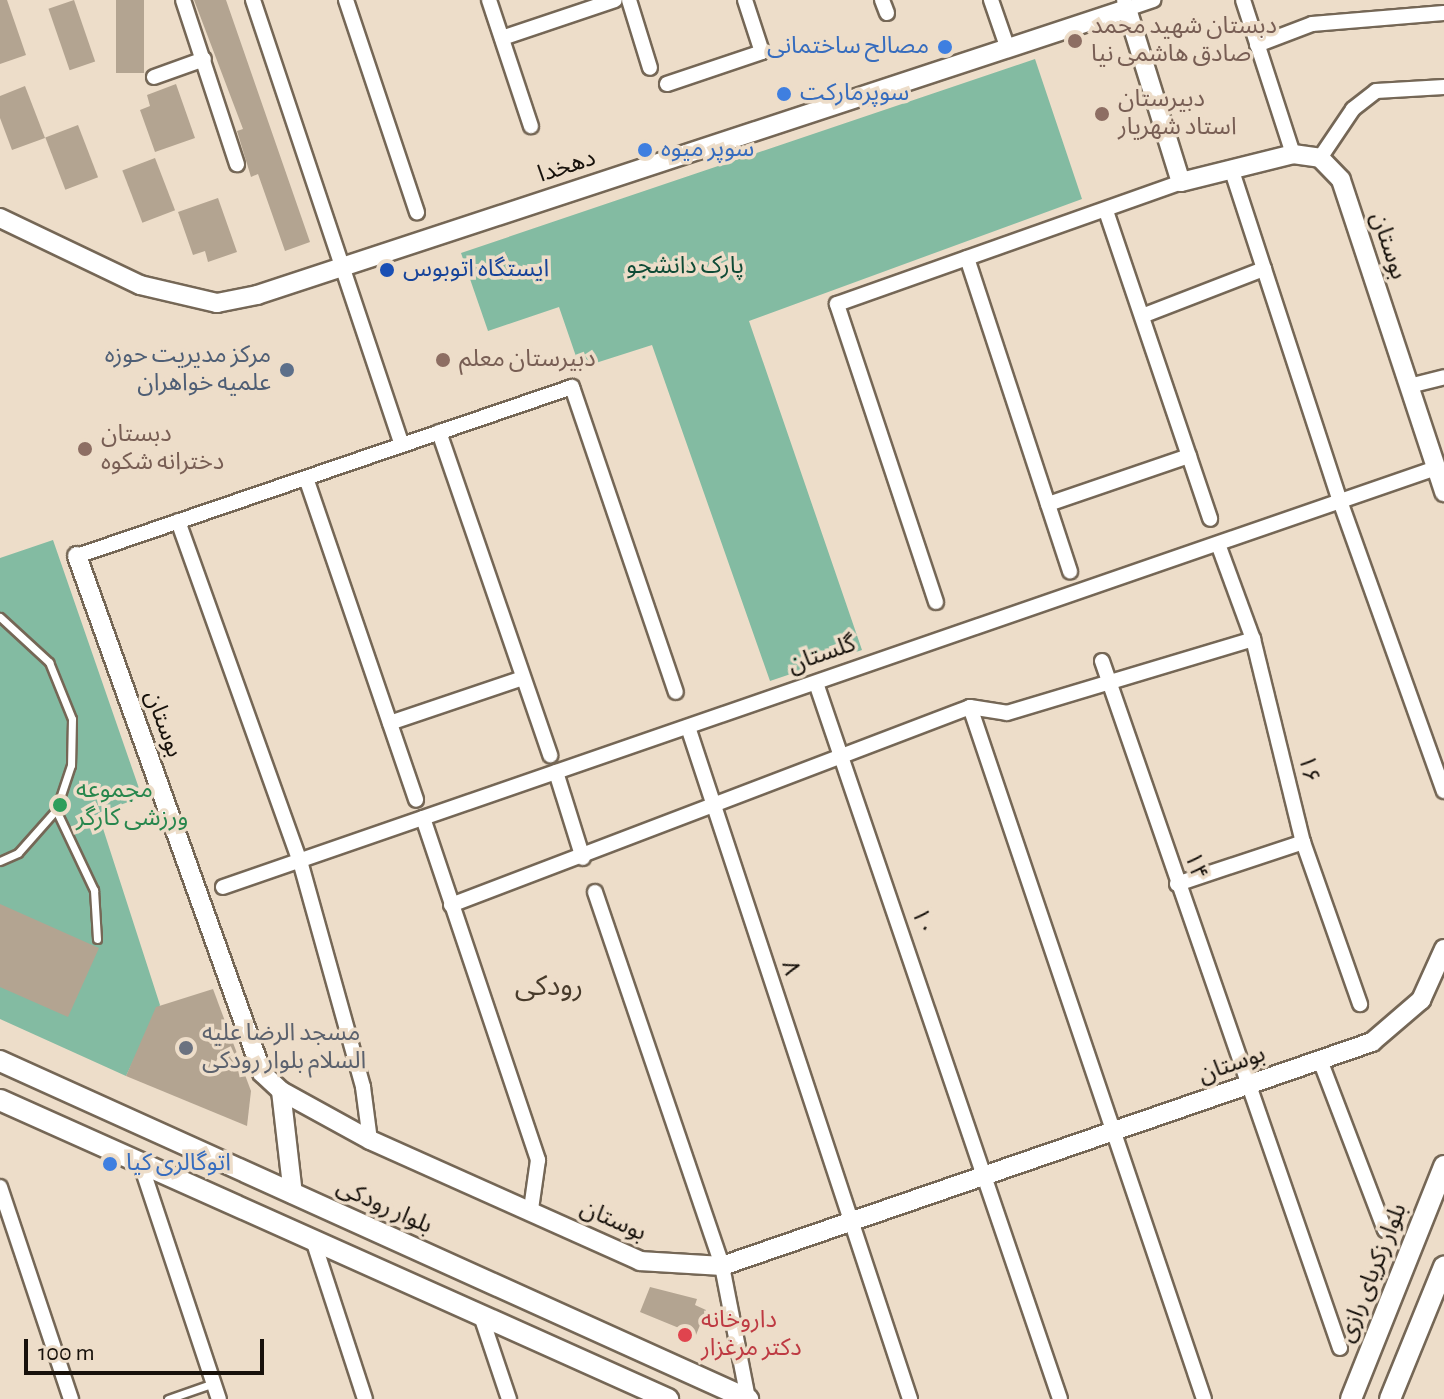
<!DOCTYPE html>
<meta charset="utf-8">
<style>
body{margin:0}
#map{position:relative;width:1444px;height:1399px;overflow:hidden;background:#edddc9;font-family:"Alegreya Sans","Noto Sans Arabic",sans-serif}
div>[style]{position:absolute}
.green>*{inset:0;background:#83bba2}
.building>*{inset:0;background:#b3a491;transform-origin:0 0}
.roads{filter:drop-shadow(2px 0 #756756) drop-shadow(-2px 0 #756756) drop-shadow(0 2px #756756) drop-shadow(0 -2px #756756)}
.service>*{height:7px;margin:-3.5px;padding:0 3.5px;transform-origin:3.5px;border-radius:3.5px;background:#fff}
.minor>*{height:14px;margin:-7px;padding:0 7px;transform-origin:7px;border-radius:7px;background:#fff}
.tertiary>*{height:18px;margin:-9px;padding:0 9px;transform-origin:9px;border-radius:9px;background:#fff}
.secondary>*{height:20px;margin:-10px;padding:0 10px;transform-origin:10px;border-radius:10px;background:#fff}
.dots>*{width:22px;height:22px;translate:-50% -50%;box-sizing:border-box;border:4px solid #edddc9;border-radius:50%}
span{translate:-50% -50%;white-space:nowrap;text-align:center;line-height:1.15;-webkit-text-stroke:7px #edddc9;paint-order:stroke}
.education-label{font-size:24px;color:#785e54}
.left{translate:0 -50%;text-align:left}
.shop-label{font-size:24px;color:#366cbe}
.right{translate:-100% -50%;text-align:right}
.street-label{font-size:24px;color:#17110b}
.park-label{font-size:24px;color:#0e4a35}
.transit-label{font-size:24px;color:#164399}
.service-label{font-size:24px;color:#4e5e75}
.leisure-label{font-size:24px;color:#27864d}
.worship-label{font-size:24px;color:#5b616d}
.health-label{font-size:24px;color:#be3a42}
.quarter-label{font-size:28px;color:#483b2b}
.scale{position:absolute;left:24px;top:1339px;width:240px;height:36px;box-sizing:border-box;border:4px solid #17110b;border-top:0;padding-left:10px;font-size:24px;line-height:28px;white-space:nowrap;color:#17110b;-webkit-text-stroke:6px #edddc9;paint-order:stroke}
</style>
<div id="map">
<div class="green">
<div style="clip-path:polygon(1035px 59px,1082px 199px,749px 321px,862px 650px,770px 681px,652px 345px,580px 368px,559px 307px,488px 331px,461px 253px)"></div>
<div style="clip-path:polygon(53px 540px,142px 797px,98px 813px,160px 1005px,126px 1076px,0 1019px,0 558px)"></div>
</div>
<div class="building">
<div style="clip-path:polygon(0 0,7px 0,26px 55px,0 64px)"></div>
<div style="left:74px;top:0;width:65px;height:27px;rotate:71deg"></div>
<div style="left:116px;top:0;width:28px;height:73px"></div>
<div style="clip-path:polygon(194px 0,226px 0,310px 242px,285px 251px,258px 174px,251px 177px,237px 131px,243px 129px)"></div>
<div style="clip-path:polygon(176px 84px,195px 138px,155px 152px,140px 110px,150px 106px,147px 95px)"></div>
<div style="clip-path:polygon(25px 86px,45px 138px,12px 150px,0 118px,0 96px)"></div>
<div style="left:78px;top:125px;width:56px;height:35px;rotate:69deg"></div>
<div style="left:155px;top:158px;width:56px;height:35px;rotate:69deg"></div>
<div style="clip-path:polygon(218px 198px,237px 252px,208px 262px,205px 251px,193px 255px,178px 212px)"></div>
<div style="clip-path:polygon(0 904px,99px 948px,68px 1017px,0 987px)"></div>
<div style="clip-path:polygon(213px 989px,251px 1091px,247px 1126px,126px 1076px,156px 1007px)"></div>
<div style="clip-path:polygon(650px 1287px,697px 1299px,695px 1305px,706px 1310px,696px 1335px,640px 1312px)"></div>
</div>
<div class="roads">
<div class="service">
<div style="left:0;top:617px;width:67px;rotate:42.6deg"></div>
<div style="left:49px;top:662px;width:61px;rotate:68deg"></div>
<div style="left:72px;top:719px;width:46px;rotate:91.2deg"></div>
<div style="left:71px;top:765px;width:47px;rotate:108.4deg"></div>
<div style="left:56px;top:810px;width:57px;rotate:131.5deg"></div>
<div style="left:18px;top:853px;width:20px;rotate:156deg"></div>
<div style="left:56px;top:810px;width:89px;rotate:64.6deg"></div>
<div style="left:94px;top:890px;width:49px;rotate:86.5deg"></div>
<div style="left:168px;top:1399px;width:49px;rotate:-19.2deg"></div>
</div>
<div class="minor">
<div style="left:183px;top:0;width:173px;rotate:71.8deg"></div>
<div style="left:253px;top:0;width:469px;rotate:71.5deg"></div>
<div style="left:346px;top:0;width:224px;rotate:71.5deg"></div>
<div style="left:489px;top:0;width:133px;rotate:71.6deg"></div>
<div style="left:629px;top:0;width:71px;rotate:72.8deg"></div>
<div style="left:882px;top:0;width:14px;rotate:69deg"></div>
<div style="left:991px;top:0;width:52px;rotate:70.9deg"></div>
<div style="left:1124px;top:0;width:9px;rotate:72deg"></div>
<div style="left:1127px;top:9px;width:28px;rotate:-19deg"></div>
<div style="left:1243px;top:0;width:162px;rotate:72deg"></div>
<div style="left:502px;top:38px;width:119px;rotate:-18.6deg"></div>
<div style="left:1257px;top:45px;width:59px;rotate:-20.9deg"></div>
<div style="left:1312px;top:24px;width:132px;rotate:-4.8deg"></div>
<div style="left:154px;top:77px;width:53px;rotate:-19.8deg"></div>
<div style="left:667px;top:84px;width:100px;rotate:-18.6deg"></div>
<div style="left:762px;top:52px;width:55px;rotate:-108.1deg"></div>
<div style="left:1320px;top:158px;width:59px;rotate:-56deg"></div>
<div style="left:1353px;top:109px;width:29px;rotate:-38deg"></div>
<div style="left:1376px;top:91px;width:68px;rotate:-3.4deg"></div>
<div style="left:1231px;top:168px;width:350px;rotate:71.9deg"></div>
<div style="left:1340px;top:501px;width:308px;rotate:70.3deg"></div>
<div style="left:1106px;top:211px;width:325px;rotate:71.3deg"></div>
<div style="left:967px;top:258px;width:330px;rotate:71.8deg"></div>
<div style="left:1142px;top:316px;width:131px;rotate:-21.1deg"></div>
<div style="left:1409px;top:386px;width:36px;rotate:-14deg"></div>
<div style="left:439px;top:432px;width:342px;rotate:71deg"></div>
<div style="left:306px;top:478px;width:340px;rotate:71.1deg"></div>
<div style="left:1048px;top:504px;width:149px;rotate:-18.8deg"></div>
<div style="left:178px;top:521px;width:361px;rotate:70.3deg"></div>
<div style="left:300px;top:861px;width:235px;rotate:74.4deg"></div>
<div style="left:363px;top:1087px;width:53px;rotate:82.5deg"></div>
<div style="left:1218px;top:544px;width:101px;rotate:69.8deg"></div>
<div style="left:1253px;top:639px;width:209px;rotate:76.2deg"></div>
<div style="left:1303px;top:842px;width:172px;rotate:70.6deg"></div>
<div style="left:77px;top:556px;width:523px;rotate:-18.85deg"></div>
<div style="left:572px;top:387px;width:322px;rotate:71.2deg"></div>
<div style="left:936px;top:602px;width:314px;rotate:-108.4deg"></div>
<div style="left:837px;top:304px;width:365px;rotate:-19.5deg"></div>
<div style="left:1102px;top:661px;width:727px;rotate:70.89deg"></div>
<div style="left:816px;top:683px;width:756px;rotate:71.18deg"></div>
<div style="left:970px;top:707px;width:730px;rotate:71.32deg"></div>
<div style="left:390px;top:723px;width:140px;rotate:-18.7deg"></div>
<div style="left:688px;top:727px;width:708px;rotate:71.72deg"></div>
<div style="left:556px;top:772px;width:90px;rotate:72.6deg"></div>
<div style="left:423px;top:818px;width:361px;rotate:71.4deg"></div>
<div style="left:538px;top:1160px;width:49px;rotate:98.1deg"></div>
<div style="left:1177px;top:884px;width:133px;rotate:-18.4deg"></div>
<div style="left:223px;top:887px;width:1283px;rotate:-19.06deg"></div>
<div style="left:595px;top:892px;width:395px;rotate:71.2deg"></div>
<div style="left:722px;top:1266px;width:136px;rotate:78.9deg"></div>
<div style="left:451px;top:905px;width:555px;rotate:-20.88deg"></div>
<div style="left:970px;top:707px;width:37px;rotate:9deg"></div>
<div style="left:1007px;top:713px;width:257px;rotate:-16.7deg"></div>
<div style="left:1320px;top:1060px;width:182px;rotate:69.1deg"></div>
<div style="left:140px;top:1162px;width:250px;rotate:71.6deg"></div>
<div style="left:0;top:1187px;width:224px;rotate:71.5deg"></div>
<div style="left:313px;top:1240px;width:167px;rotate:71.9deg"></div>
<div style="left:481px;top:1316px;width:88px;rotate:71.4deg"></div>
</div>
<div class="tertiary">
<div style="left:0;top:218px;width:155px;rotate:25.6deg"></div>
<div style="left:140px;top:285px;width:79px;rotate:13.2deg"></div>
<div style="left:217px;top:303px;width:41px;rotate:-11.3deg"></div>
<div style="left:257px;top:295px;width:916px;rotate:-18.2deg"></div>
<div style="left:1127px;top:9px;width:181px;rotate:72.7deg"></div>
<div style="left:1181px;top:182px;width:115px;rotate:-14deg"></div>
<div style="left:1293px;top:154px;width:27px;rotate:8deg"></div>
<div style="left:1320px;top:158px;width:30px;rotate:46deg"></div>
<div style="left:1341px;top:180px;width:329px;rotate:71.7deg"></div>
<div style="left:77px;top:556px;width:549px;rotate:70.31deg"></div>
<div style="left:262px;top:1073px;width:26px;rotate:43deg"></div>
<div style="left:281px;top:1091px;width:102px;rotate:28.8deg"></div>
<div style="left:370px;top:1140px;width:296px;rotate:24.1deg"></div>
<div style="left:640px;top:1261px;width:82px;rotate:3.5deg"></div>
<div style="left:722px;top:1266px;width:688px;rotate:-19.01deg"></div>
<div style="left:1372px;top:1042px;width:65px;rotate:-40.6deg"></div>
<div style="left:1421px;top:1000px;width:56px;rotate:-65.7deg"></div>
<div style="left:281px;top:1091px;width:104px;rotate:83.4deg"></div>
</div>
<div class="secondary">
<div style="left:0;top:1061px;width:821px;rotate:24.32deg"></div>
<div style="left:0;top:1100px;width:732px;rotate:24.11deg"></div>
<div style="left:1351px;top:1399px;width:251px;rotate:-68.2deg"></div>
<div style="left:1390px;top:1399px;width:143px;rotate:-67.8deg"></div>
</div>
</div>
<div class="dots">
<div style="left:1075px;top:41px;background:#8d6e63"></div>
<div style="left:945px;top:47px;background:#3f7fe0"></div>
<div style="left:784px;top:94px;background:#3f7fe0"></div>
<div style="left:1102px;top:114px;background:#8d6e63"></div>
<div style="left:645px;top:150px;background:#3f7fe0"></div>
<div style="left:387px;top:270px;background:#1a4fb4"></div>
<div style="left:443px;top:360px;background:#8d6e63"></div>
<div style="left:287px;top:370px;background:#5c6f8a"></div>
<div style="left:85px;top:449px;background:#8d6e63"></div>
<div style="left:60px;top:805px;background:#2e9e5b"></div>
<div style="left:186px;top:1048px;background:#6b7280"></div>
<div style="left:110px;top:1164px;background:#3f7fe0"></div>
<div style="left:685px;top:1335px;background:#e0444e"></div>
</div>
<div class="education-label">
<span class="left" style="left:1091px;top:41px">دبستان شهید محمد<br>صادق هاشمی نیا</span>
<span class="left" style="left:1118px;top:114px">دبیرستان<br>استاد شهریار</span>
<span class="left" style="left:459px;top:360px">دبیرستان معلم</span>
<span class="left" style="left:101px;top:449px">دبستان<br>دخترانه شکوه</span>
</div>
<div class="shop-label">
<span class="right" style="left:929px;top:47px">مصالح ساختمانی</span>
<span class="left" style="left:800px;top:94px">سوپرمارکت</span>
<span class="left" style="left:661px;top:150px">سوپر میوه</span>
<span class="left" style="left:126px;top:1164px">اتوگالری کیا</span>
</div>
<div class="street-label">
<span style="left:567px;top:167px;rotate:-18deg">دهخدا</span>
<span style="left:1388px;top:246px;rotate:72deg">بوستان</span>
<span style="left:822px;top:655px;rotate:-19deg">گلستان</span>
<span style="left:163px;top:724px;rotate:70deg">بوستان</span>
<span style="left:1308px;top:769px;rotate:76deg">۱۶</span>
<span style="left:1195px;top:866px;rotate:71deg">۱۴</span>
<span style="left:922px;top:922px;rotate:71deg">۱۰</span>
<span style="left:790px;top:968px;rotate:72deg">۸</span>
<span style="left:1232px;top:1065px;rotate:-19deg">بوستان</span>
<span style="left:384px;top:1207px;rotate:24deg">بلوار رودکی</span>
<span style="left:613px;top:1221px;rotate:24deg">بوستان</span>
<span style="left:1373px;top:1273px;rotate:-68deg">بلوار زکریای رازی</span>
</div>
<div class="park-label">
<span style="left:685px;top:267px">پارک دانشجو</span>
</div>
<div class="transit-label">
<span class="left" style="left:403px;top:270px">ایستگاه اتوبوس</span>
</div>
<div class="service-label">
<span class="right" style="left:271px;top:370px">مرکز مدیریت حوزه<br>علمیه خواهران</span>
</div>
<div class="leisure-label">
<span class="left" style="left:76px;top:805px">مجموعه<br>ورزشی کارگر</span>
</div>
<div class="worship-label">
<span class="left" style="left:202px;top:1048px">مسجد الرضا علیه<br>السلام بلوار رودکی</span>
</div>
<div class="health-label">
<span class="left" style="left:701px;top:1335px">داروخانه<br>دکتر مرغزار</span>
</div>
<div class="quarter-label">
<span style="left:549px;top:987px">رودکی</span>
</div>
<div class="scale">100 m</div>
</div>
